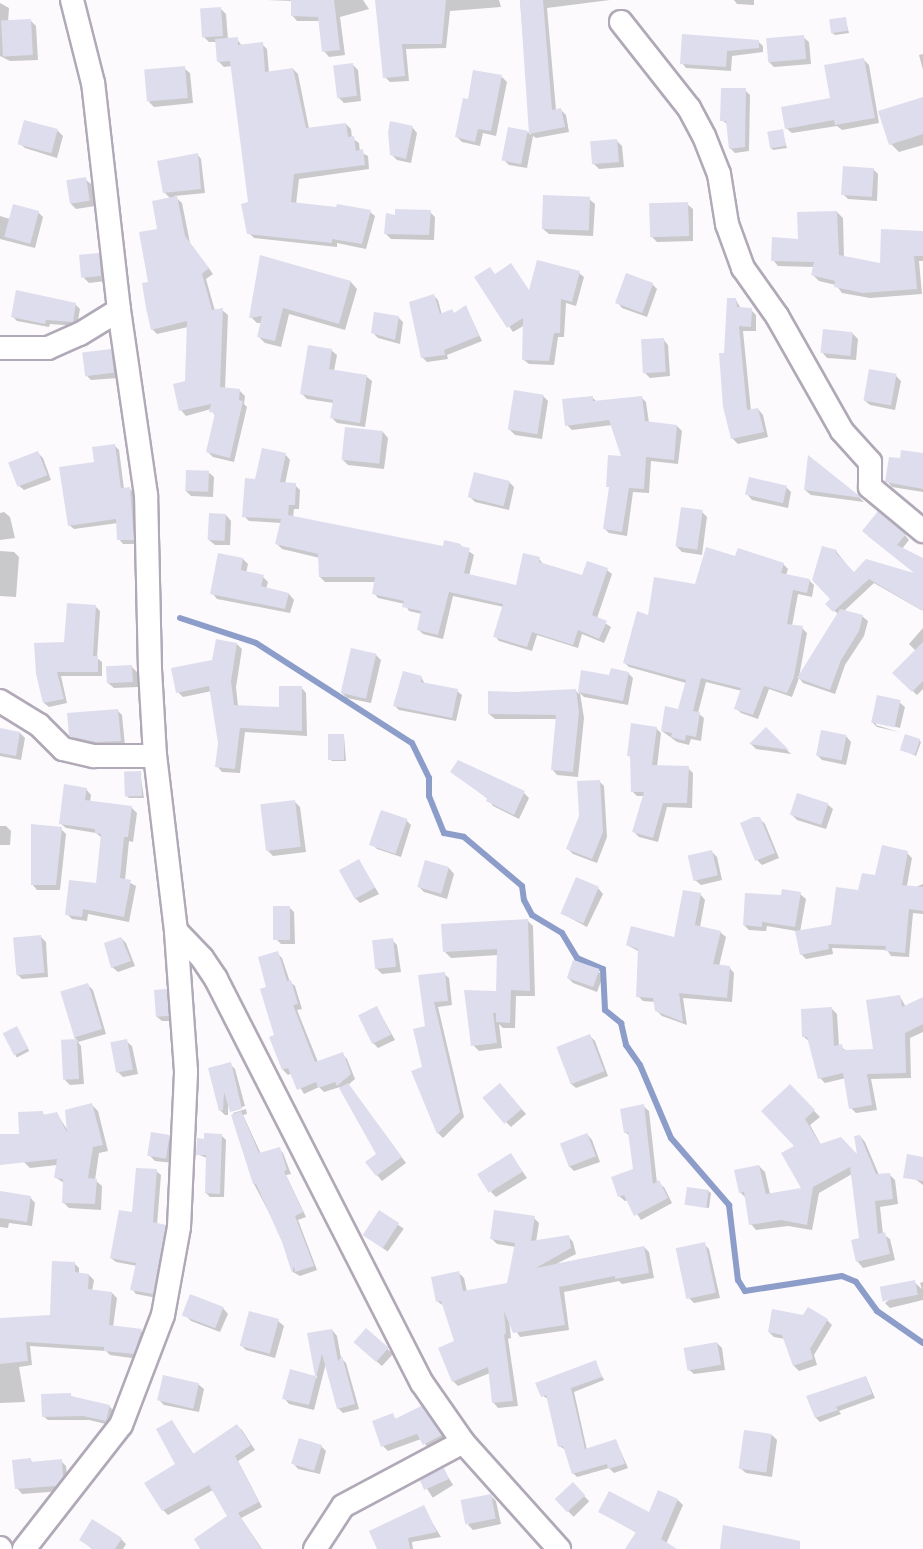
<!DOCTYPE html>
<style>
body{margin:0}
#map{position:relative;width:923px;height:1549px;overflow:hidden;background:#fcfafd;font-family:"Public Sans",sans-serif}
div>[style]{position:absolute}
.shadow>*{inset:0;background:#0003;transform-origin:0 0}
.stream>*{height:6px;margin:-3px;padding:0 3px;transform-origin:3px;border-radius:3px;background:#8d9dca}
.building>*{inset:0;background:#dedded;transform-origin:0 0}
.roads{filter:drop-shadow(2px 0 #b1a9b7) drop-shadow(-2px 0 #b1a9b7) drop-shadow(0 2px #b1a9b7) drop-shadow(0 -2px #b1a9b7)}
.minor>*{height:22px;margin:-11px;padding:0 11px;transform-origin:11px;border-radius:11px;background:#fff}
span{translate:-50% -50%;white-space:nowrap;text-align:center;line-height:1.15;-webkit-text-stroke:5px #fff;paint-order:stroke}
</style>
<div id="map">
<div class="shadow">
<div style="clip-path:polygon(267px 0,363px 0,369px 9px,340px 17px,345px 55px,329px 57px,324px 51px,320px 21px,297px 21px,292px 15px,292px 1px)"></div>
<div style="clip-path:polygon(377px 0,499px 0,501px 7px,450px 11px,446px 48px,406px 49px,409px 81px,390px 82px,385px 77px)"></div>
<div style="clip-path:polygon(520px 0,610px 0,547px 8px,556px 110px,561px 110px,566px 115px,569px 132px,536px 138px,533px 136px,527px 168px,509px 165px,503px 159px,528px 132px,531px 135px)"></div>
<div style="clip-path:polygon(734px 0,754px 0,754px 5px,737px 4px)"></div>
<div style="clip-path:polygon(0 3px,9px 8px,8px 22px,31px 21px,36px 26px,38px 60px,10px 61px,0 56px)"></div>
<div style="clip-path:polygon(220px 8px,226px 14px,228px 40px,237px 39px,242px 46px,262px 44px,267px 49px,269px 73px,293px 69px,298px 74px,309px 129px,346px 124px,351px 129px,352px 138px,359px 143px,360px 152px,368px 156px,369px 169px,299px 179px,296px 204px,370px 212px,375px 216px,366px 249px,337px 243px,337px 247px,254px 238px,249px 233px,250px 203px,232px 66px,224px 67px,219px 62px,217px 42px,209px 42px,204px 37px)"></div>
<div style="clip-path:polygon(845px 18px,849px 33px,835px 35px,832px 33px)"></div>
<div style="clip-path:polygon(803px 37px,809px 42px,811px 64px,774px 67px,769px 62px)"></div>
<div style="clip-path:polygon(758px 41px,763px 46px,763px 52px,732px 56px,731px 71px,686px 68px,682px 63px)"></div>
<div style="clip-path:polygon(923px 54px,923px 70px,919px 55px)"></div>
<div style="clip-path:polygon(864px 60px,869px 65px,879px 123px,842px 130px,837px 126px,792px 133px,786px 128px,832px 100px)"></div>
<div style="clip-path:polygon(352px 64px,358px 70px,361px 101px,344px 103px,339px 98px)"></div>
<div style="clip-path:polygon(184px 68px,190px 73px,193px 103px,154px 107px,149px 102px)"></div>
<div style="clip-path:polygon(502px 77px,507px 82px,496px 136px,483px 133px,480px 146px,462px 142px,457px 137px,469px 101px)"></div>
<div style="clip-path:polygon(745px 90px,750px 95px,749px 151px,735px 153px,730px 148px,728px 125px,722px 120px)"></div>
<div style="clip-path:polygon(923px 98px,923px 145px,899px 152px,891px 144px)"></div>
<div style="clip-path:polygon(25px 122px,58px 131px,63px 136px,57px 158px,25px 148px,19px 143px)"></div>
<div style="clip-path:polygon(412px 127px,417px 133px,411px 163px,397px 160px,391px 154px)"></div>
<div style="clip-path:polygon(782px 131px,787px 148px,773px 150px,771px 148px)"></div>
<div style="clip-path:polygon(617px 141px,622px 146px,624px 167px,599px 169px,594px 164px)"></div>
<div style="clip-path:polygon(198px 155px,201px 159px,205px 193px,174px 196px,182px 203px,190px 243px,213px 274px,206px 279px,215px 311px,222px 310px,228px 315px,225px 389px,240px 391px,245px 396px,244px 404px,247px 407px,234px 462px,213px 457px,208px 452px,216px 417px,211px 409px,186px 416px,181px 410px,186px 382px,188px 327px,157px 334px,152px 329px,150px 283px,159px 230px,171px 199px,164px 192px)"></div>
<div style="clip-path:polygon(873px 169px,878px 174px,877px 201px,848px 199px,843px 194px)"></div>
<div style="clip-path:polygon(85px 179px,91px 184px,95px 206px,76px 209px,71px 204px)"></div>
<div style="clip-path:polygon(589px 199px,595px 204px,593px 236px,549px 234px,543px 229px)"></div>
<div style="clip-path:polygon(687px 204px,693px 209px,693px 241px,657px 242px,651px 236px)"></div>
<div style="clip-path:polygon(38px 212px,43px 217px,35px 248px,0 239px,0 216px,10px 219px)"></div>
<div style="clip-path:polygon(430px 212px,435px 217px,434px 240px,391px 239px,385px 233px,396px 216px)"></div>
<div style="clip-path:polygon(837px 212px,843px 218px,844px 258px,881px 265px,923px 233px,923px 261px,919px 261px,922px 294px,870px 298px,842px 293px,836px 285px,819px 281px,813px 275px,815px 267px,778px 266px,773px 260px)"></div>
<div style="clip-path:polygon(98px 255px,104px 260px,106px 281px,89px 283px,84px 278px)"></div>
<div style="clip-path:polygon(261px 257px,351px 282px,357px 289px,345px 330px,289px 314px,281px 347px,265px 343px,259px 337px,262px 323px,257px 323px,251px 317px)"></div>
<div style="clip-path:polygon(579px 273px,584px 277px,576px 306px,566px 303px,564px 337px,558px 337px,554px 365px,529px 364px,524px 360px,525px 325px,513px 332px,476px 278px,496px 275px,530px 292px)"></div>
<div style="clip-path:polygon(652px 284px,657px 289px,647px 317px,622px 308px,617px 302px)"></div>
<div style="clip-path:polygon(433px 295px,438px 300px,442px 315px,455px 314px,466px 307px,482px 341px,447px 355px,448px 359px,427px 362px,422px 357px)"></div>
<div style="clip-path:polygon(736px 300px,741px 309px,751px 310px,756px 315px,756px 331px,743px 331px,751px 411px,758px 409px,763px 415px,768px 437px,738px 444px,732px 438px,726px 354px)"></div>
<div style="clip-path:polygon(75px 304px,80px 309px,77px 326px,50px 324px,49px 327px,17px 321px,12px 316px)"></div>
<div style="clip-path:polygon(398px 317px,403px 322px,400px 344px,378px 338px,373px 333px)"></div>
<div style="clip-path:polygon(852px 333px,858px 339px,856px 360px,827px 358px,822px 352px)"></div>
<div style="clip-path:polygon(663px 339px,668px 345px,670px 376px,650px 378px,645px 373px)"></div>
<div style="clip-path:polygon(110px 350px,116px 356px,118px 378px,91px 380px,86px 375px)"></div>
<div style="clip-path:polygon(331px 350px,337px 355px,334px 371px,366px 376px,372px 381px,365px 427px,337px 423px,332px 418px,334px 403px,307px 399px,302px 394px)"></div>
<div style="clip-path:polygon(896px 376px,901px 381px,895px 410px,870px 405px,864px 400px)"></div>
<div style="clip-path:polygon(543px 396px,548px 401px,542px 439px,515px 435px,509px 429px)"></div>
<div style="clip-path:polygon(592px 397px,597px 402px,641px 397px,646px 402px,649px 423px,677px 426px,682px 431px,678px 464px,651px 461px,649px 493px,633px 492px,627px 536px,609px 533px,604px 528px,610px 488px,608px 486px,623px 457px,612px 425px,572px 430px,567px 425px)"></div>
<div style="clip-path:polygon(383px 432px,388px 438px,384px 469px,348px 465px,343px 460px)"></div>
<div style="clip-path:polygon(115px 446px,119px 450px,124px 489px,130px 489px,134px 493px,137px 544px,123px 544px,119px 539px,118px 523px,74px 529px,69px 525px,96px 464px)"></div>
<div style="clip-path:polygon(38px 453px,43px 458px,51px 480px,24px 490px,18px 485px)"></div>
<div style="clip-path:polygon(286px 455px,290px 460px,285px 484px,295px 485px,300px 490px,299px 509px,294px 509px,293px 518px,444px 548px,460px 545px,474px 555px,469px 576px,517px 587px,539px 559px,544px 565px,583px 577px,607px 570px,612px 574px,597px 618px,611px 627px,604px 643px,582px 634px,578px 648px,537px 635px,532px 651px,499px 641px,495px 636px,504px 607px,453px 596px,443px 639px,423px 634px,418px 629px,422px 614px,409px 611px,405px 604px,378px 598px,374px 593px,376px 582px,325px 582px,320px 577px,320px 558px,282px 549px,277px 544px,281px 523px,249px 521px,244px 516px,256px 480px)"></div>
<div style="clip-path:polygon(923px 455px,923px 492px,892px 487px,887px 481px,902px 460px)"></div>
<div style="clip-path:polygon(810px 458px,861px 499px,864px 502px,811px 495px,805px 490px)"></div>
<div style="clip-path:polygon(208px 472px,214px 477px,213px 497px,191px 496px,186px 491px)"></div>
<div style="clip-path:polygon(509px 482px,514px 487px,509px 510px,475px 502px,470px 497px)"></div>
<div style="clip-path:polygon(786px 487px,791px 492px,788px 508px,752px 500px,747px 494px)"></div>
<div style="clip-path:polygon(4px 512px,10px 517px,15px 538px,0 540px,0 513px)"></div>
<div style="clip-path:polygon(702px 512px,707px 517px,702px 555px,682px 552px,677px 547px)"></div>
<div style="clip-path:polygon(226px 515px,231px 521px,230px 545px,215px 545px,209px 540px)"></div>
<div style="clip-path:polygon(905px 535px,909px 540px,902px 549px,923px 559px,923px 607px,921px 610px,874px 583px,843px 612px,862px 616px,868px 621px,864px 636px,845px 665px,835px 694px,803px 683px,799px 678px,792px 697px,769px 689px,758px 719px,741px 713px,736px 708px,742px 691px,706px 682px,698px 713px,704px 718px,701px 741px,691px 739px,689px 745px,677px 742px,662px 731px,679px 710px,686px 683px,629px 667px,624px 662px,649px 617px,736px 558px,783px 564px,788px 569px,786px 575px,809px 580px,814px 585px,812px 597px,798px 594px,792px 626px,802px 628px,807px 633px,799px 677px,839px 615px,827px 604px,832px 599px,836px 551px,854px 574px,919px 576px,868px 536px)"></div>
<div style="clip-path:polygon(0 551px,14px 552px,19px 557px,16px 597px,0 596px)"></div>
<div style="clip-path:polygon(243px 559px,248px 564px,246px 573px,263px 577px,268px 582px,266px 589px,289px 594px,294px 600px,290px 613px,217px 599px,212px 593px)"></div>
<div style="clip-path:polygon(96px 607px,100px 611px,97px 658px,102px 662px,102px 676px,61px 676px,67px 703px,49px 707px,44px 703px,65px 643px)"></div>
<div style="clip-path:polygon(923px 628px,923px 689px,917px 695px,894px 673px,916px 651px,909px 644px)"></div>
<div style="clip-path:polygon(237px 644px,242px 649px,236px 687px,238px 706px,280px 709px,301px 687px,306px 693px,307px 736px,245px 732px,240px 773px,222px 772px,217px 766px,219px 743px,212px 691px,183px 697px,178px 692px)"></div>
<div style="clip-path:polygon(376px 655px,381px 660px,371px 703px,347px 698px,342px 693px)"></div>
<div style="clip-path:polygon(132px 667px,137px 672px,138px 687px,114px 688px,108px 683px)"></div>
<div style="clip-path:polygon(582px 672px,611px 677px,628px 673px,633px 678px,628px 705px,584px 697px,580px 693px,584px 718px,578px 777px,557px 775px,552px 769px,557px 719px,495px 719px,489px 714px,515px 694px,576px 691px,579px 694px)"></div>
<div style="clip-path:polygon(421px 677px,425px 684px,457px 691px,462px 695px,456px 721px,399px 710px,394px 705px)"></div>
<div style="clip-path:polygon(899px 702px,905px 707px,900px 728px,876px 722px,876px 725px,899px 732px,877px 727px,872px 722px)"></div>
<div style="clip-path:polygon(117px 710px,122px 715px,125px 746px,101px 747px,76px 741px,71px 736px)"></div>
<div style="clip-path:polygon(656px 728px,661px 733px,657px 767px,688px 768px,693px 773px,692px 808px,667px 807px,658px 842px,639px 837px,634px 832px,644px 796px,637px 796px,632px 791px,632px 759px,628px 755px)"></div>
<div style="clip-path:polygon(0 729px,20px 733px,25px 738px,21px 760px,0 756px)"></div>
<div style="clip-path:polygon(766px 729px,791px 754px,756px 749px,751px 744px)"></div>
<div style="clip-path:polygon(344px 736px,346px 761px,332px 761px,329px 759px)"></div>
<div style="clip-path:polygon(846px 736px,851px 742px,846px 765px,822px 760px,817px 755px)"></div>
<div style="clip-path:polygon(919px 740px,921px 742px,916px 756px,901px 749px)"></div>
<div style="clip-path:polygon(452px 772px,524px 793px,529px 798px,519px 819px,493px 806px,488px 799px)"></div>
<div style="clip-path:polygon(140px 773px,144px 798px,129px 798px,127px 796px)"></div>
<div style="clip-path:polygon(599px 781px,604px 786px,607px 837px,597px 863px,573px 854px,568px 849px)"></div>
<div style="clip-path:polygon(86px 789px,91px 795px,90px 802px,131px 807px,137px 813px,133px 842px,129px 841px,125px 880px,136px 886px,129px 922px,88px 914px,87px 921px,72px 919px,67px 914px,97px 884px,102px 838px,96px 833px,66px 828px,60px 823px)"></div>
<div style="clip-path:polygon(295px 802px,300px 807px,306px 852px,273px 856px,268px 851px)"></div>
<div style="clip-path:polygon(827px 804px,833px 809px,826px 829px,797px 820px,792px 815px)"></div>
<div style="clip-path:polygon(760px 819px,765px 824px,779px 858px,762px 865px,757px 860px)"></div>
<div style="clip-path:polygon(406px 820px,411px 825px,401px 857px,377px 849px,372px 844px)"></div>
<div style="clip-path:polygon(0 826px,6px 826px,11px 831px,10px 845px,0 845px)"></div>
<div style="clip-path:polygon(61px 829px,66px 834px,60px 890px,37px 890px,32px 884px)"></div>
<div style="clip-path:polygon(712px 852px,717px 857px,722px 880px,701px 885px,695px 880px)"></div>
<div style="clip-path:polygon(907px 853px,912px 858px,906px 891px,923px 884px,923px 914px,913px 913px,909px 957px,891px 956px,887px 950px,832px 948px,833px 954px,806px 959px,801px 954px,796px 931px,767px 926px,766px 931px,749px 930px,744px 925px,782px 897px,800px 894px,806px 899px,800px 932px,832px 926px,859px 892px)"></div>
<div style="clip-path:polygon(359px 861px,379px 894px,360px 903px,355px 898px)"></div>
<div style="clip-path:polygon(449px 868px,454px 874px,447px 899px,424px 892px,419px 887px)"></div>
<div style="clip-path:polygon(598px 888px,603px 894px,587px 927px,561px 913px)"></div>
<div style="clip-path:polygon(700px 894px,705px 900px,700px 927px,720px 932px,726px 937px,719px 966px,729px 967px,734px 973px,732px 1002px,683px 998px,687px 1025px,662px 1016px,657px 1011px,655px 1002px,643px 1001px,638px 996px,640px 952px,627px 945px,676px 939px)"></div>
<div style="clip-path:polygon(289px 907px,294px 912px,295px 944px,281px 944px,276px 939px)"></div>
<div style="clip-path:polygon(527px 920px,533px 926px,535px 996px,516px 996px,515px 1028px,503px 1028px,499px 1024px,502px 1048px,479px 1051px,473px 1045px,498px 993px,498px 955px,451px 958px,445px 952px)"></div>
<div style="clip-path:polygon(41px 937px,46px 942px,48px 977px,22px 979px,17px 974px)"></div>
<div style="clip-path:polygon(121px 938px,126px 943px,135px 966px,118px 972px,112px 967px)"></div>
<div style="clip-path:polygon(392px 940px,397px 945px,401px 972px,382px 974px,377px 969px)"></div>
<div style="clip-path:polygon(277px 953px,282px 958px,290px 982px,295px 986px,302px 1009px,297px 1010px,318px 1062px,342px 1054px,347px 1059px,355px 1079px,348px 1085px,406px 1163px,382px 1181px,367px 1163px,378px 1154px,340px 1087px,324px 1092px,319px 1087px,304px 1094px,292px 1073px,288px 1075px,283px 1070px,271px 1038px,276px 1036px,268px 988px)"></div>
<div style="clip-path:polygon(598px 971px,603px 976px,597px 992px,573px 983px,568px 978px)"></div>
<div style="clip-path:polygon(444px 974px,449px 978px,452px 1005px,438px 1007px,464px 1117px,443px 1138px,438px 1133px,413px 1072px,424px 1068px,426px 1027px,420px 977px)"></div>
<div style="clip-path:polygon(88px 985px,93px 990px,106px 1034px,78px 1042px,81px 1046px,84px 1084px,70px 1085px,65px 1080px,62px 1041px,78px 1041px,74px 1037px)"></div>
<div style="clip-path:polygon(166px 991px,171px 996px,173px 1021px,162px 1021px,156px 1016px)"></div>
<div style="clip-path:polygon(900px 997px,906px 1007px,923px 999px,923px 1032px,910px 1038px,911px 1078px,871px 1079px,877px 1110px,856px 1113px,851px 1108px,846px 1078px,825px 1083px,820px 1078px,810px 1042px,804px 1037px,832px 1009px,837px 1014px,839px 1046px,847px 1051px,875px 1051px)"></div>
<div style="clip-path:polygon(377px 1008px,395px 1040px,378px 1048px,373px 1043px)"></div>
<div style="left:17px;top:1028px;width:26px;height:14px;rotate:62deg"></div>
<div style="clip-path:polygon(590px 1036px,595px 1041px,608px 1076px,576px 1088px,570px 1083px)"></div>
<div style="clip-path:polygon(126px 1041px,132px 1046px,138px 1074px,123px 1077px,118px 1072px)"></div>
<div style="clip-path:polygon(230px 1064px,235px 1069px,245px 1106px,233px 1110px,233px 1112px,228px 1102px,228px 1115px,225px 1115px,220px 1110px,210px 1069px)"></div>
<div style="clip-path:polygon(790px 1086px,820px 1117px,810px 1125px,821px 1145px,859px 1158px,860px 1136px,865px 1142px,879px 1175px,889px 1174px,895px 1180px,898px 1204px,880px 1207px,883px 1234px,890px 1239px,895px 1260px,863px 1268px,858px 1262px,853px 1241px,860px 1239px,852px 1174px,819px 1193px,812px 1230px,788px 1226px,756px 1230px,751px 1224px,747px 1199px,740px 1192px,759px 1166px,765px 1172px,770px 1194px,804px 1189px,796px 1146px)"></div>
<div style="clip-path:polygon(505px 1090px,526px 1114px,511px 1127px,506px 1122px)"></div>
<div style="clip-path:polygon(92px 1105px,98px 1111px,108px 1151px,99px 1153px,95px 1180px,102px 1186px,101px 1210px,69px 1208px,63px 1202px,64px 1183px,55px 1177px,57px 1165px,30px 1168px,24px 1162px,0 1162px,0 1135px,21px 1135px,42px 1113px,46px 1116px,57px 1114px,68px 1131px)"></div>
<div style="clip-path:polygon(643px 1106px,649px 1111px,657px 1183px,664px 1187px,672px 1203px,641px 1220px,628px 1200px,625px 1201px,619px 1196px,634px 1170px,631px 1137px,625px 1132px)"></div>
<div style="clip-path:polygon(246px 1109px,247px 1114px,243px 1115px,261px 1154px,279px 1149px,283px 1153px,291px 1174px,286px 1175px,306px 1217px,298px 1220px,317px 1270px,300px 1276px,293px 1272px,284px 1241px,254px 1184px,233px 1113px)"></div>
<div style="clip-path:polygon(587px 1134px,592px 1140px,600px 1162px,574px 1171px,568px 1165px)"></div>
<div style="clip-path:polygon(169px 1136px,174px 1141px,173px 1163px,155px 1161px,149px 1155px)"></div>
<div style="clip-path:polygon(222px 1136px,226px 1140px,224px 1197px,210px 1197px,206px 1193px,207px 1158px,197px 1154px,205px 1140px)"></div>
<div style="clip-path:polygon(511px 1155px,527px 1178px,496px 1197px,491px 1192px)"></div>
<div style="clip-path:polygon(923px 1158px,923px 1185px,915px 1179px)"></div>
<div style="clip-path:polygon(156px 1171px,161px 1175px,157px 1225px,165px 1226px,169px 1230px,157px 1298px,136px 1294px,132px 1289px,137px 1266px,116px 1262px,111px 1258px)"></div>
<div style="clip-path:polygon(708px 1191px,711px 1193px,709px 1208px,687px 1204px)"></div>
<div style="clip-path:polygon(0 1193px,30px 1197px,35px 1203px,32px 1226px,9px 1223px,8px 1228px,0 1227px)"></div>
<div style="left:380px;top:1212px;width:29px;height:28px;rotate:35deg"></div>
<div style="clip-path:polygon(534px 1218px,539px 1223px,536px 1242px,568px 1236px,573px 1242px,576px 1254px,556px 1264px,644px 1247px,649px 1252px,654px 1278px,622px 1284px,619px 1281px,564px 1292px,569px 1330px,520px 1337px,509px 1320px,511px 1338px,508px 1339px,518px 1406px,498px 1408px,493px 1402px,490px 1373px,458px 1386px,453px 1381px,456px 1342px,444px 1306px,438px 1302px,459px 1273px,464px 1278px,467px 1292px,508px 1285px,516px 1247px,497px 1244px,492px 1239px)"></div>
<div style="clip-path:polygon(704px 1244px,709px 1249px,720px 1298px,694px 1303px,689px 1298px)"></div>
<div style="clip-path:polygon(74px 1263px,79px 1268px,79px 1274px,89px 1275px,94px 1280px,92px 1291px,112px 1293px,117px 1298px,113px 1327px,141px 1331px,146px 1336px,138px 1359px,110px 1355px,106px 1351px,30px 1346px,32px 1365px,19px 1367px,25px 1402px,0 1403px,0 1320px,52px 1317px)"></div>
<div style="clip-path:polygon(914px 1282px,922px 1289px,920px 1283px,923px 1282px,923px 1300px,890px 1308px,885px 1303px)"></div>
<div style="clip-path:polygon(223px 1308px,228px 1314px,220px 1332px,191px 1321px,185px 1315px)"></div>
<div style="clip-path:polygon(827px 1320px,832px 1325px,814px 1355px,817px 1365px,799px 1371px,794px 1366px,785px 1339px,774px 1337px,769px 1332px)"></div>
<div style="clip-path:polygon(278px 1321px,284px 1326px,275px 1358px,246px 1350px,241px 1345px)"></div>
<div style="clip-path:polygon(332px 1330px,337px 1336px,341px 1358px,346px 1363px,359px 1409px,343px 1413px,338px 1408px,326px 1363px,314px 1410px,289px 1404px,284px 1398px,291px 1371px,317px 1378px,309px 1335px)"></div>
<div style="clip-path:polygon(366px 1330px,393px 1354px,382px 1366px,361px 1348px)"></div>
<div style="clip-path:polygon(717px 1343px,722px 1348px,725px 1370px,694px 1374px,688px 1369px)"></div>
<div style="clip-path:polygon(595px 1362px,604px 1380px,574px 1392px,587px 1450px,616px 1441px,628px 1468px,614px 1473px,609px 1468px,577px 1477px,573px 1473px,566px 1450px,559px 1446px,548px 1399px,543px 1396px)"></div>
<div style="clip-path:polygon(866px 1377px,875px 1398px,839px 1411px,841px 1414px,820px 1422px,816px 1418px,808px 1397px)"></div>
<div style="clip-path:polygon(198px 1384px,204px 1389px,199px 1412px,164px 1405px,159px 1400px)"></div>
<div style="clip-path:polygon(70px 1395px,74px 1398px,109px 1406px,113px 1410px,110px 1425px,89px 1420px,48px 1420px,43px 1416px)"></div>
<div style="clip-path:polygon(421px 1408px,446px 1440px,429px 1449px,421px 1439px,388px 1451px,383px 1446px,392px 1415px,397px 1420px)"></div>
<div style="clip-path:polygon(172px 1422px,194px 1455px,237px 1426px,242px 1430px,255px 1450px,238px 1461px,262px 1507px,241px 1518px,262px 1549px,202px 1549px,229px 1516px,213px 1490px,168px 1515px,163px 1510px,177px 1465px)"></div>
<div style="clip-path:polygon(772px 1435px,777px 1440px,772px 1477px,746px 1473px,740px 1468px)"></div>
<div style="clip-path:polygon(321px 1446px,326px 1451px,320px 1474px,298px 1469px,293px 1463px)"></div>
<div style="clip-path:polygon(30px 1460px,34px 1463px,61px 1461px,66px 1466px,68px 1483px,62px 1491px,22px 1494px,17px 1488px)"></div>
<div style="left:443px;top:1469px;width:19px;height:24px;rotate:58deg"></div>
<div style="left:573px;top:1485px;width:23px;height:22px;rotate:45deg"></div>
<div style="clip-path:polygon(491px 1496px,496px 1501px,501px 1524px,473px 1530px,468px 1525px)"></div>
<div style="clip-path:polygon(678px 1500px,683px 1505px,666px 1544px,671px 1549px,627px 1549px,637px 1533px,600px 1512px,649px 1515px)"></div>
<div style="clip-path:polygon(423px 1507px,441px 1537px,412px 1542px,413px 1549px,378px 1549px)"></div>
<div style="clip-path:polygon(121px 1539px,126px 1544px,123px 1549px,92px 1549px,83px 1541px)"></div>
</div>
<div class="stream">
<div style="left:180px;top:618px;width:80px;rotate:18.2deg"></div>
<div style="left:256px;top:643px;width:185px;rotate:32.7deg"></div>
<div style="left:412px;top:743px;width:39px;rotate:64deg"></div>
<div style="left:429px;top:778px;width:18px;rotate:90deg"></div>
<div style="left:429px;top:796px;width:40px;rotate:68deg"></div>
<div style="left:444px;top:833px;width:20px;rotate:11deg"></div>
<div style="left:464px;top:837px;width:76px;rotate:40.2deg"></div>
<div style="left:522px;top:886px;width:14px;rotate:82deg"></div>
<div style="left:524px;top:900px;width:17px;rotate:62deg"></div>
<div style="left:532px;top:915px;width:35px;rotate:31deg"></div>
<div style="left:562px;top:933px;width:29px;rotate:59deg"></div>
<div style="left:577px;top:958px;width:28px;rotate:23deg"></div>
<div style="left:603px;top:969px;width:41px;rotate:87.2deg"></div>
<div style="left:605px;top:1010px;width:21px;rotate:39deg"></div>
<div style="left:621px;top:1023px;width:23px;rotate:77deg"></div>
<div style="left:626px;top:1045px;width:24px;rotate:55deg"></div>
<div style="left:640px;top:1065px;width:79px;rotate:67deg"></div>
<div style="left:671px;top:1138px;width:89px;rotate:49.1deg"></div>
<div style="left:729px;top:1205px;width:76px;rotate:83.2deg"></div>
<div style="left:738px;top:1280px;width:13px;rotate:58deg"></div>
<div style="left:745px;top:1291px;width:98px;rotate:-8.8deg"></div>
<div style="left:842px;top:1276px;width:15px;rotate:23deg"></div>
<div style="left:856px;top:1282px;width:36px;rotate:54deg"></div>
<div style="left:877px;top:1311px;width:56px;rotate:34.8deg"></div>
</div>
<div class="building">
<div style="clip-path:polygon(291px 0,334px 0,340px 50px,322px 52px,318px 17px,291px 16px)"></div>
<div style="clip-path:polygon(375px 0,446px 0,442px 44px,402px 44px,405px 76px,383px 78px)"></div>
<div style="clip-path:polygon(520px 0,543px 0,552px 110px,561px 108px,565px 127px,529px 134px)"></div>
<div style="left:221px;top:7px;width:29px;height:21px;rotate:86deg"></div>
<div style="left:846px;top:17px;width:14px;height:17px;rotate:82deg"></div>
<div style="left:31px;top:19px;width:36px;height:30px;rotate:87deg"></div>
<div style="clip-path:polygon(682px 34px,759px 40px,759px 48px,727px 51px,726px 67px,680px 64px)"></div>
<div style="left:804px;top:35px;width:24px;height:38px;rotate:85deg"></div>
<div style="clip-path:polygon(238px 37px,238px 45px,263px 42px,265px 72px,293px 68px,306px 128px,346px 123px,348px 137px,354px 136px,356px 151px,363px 149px,365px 165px,294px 174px,291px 202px,336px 207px,337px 204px,371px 210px,362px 244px,332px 239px,332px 243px,247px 234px,241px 204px,248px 202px,230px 61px,217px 62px,215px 39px)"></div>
<div style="clip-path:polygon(864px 58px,875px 118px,835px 125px,834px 120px,785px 129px,781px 107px,830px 98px,824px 65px)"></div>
<div style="left:353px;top:63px;width:33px;height:20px;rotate:83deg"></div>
<div style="left:185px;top:66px;width:32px;height:41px;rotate:85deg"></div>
<div style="clip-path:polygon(473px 70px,502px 75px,491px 131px,478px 129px,475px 142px,455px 137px,463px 98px,468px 99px)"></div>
<div style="clip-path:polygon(721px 88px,746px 88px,745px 147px,729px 149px,726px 121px,720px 121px)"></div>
<div style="clip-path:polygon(923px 97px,923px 134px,889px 145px,878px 111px)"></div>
<div style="left:24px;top:120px;width:35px;height:25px;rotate:15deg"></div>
<div style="clip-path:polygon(390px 121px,413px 126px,406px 159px,390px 155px,388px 132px)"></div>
<div style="left:508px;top:127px;width:20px;height:34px;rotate:11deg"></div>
<div style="left:783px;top:129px;width:17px;height:16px;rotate:80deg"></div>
<div style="left:617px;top:139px;width:23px;height:27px;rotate:85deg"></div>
<div style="clip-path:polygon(198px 153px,201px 189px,163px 193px,157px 161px)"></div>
<div style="left:843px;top:166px;width:31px;height:29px;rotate:4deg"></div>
<div style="left:86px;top:177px;width:24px;height:20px;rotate:81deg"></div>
<div style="left:543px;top:195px;width:47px;height:34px;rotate:2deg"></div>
<div style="clip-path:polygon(177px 196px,185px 236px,209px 268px,202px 274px,212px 310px,223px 308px,220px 387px,240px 389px,239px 400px,243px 401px,230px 458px,206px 452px,215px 413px,209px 412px,211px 404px,179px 411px,173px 384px,185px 381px,187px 321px,151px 330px,146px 308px,142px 283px,148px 282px,139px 232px,157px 229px,152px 201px)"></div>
<div style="left:688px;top:202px;width:34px;height:39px;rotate:88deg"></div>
<div style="left:13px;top:204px;width:27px;height:34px;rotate:15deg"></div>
<div style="clip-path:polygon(395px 209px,431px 210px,429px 235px,384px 234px,386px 213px,395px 215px)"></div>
<div style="clip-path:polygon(837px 211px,839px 255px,880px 263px,881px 229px,923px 231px,923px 256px,914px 256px,917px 289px,863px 293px,834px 287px,835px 281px,811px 275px,814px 262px,771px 261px,772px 237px,798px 239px,797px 212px)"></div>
<div style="left:99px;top:253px;width:23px;height:20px;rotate:85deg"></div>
<div style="clip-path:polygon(260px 255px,351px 281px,339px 324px,283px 308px,275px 341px,257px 337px,262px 316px,249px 318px)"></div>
<div style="clip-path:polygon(537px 260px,580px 271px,572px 302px,561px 299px,560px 333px,554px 333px,549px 361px,522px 360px,523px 318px,507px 328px,474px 277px,490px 267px,495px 274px,511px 263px,529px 290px)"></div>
<div style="left:626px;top:273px;width:29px;height:32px;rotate:20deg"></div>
<div style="clip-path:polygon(16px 290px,76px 303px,73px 322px,46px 320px,45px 324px,11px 317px)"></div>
<div style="clip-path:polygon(434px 294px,440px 314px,452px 309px,454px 313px,466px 305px,479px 336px,444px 350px,445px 355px,421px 358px,409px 302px)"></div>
<div style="clip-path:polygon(727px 298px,736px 298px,737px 307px,752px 308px,751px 327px,739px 326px,747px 410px,758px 408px,764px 432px,731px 439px,723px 407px,719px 353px,724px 353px)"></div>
<div style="clip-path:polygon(374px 312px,399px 316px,395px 340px,371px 333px)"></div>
<div style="left:823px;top:329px;width:30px;height:24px;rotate:6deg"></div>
<div style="left:664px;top:338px;width:34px;height:23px;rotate:87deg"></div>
<div style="clip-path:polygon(308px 345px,332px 349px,329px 369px,367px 375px,360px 423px,330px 418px,333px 400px,300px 394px)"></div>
<div style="left:111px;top:349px;width:24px;height:29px;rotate:83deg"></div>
<div style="left:869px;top:369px;width:28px;height:32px;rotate:10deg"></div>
<div style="left:514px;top:390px;width:30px;height:40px;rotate:9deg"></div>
<div style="clip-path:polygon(593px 396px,593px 401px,642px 396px,645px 421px,677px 425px,674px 460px,646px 457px,644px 489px,629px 488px,622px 532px,603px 529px,609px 487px,606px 487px,608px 455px,621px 456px,609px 420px,565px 426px,562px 399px)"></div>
<div style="left:345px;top:427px;width:38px;height:33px;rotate:6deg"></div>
<div style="clip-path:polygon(115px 444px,121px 488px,130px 487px,134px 540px,117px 540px,116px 519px,68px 526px,59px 467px,94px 462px,92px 447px)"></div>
<div style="clip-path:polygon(262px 448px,286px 453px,280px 482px,296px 483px,295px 505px,289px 505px,288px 515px,443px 546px,444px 540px,461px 544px,460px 546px,470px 548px,464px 573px,516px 585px,523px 553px,540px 557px,539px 562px,582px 575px,587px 561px,608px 568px,592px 615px,607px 621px,599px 639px,578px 630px,573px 645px,532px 632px,527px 647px,493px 637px,503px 604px,449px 592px,438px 635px,417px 630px,421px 611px,402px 607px,404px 601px,372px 594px,375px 577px,319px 577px,318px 554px,275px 544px,281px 519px,242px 517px,245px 478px,255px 479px)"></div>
<div style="clip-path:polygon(901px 450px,923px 453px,923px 489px,885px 482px,889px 457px,900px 458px)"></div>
<div style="left:38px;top:451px;width:26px;height:32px;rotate:69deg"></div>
<div style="clip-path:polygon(808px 455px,862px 498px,804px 490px)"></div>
<div style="left:186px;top:470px;width:23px;height:21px;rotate:2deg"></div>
<div style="left:474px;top:472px;width:37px;height:26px;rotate:14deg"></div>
<div style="left:749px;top:477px;width:39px;height:18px;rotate:13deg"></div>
<div style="left:681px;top:507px;width:22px;height:40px;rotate:8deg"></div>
<div style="clip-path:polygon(878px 511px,906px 534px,897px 545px,923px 558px,923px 611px,869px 579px,833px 612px,825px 604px,830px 599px,812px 580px,822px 546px,837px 550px,836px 553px,854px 572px,866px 559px,914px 573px,862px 531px)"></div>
<div style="left:209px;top:513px;width:17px;height:27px;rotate:3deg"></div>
<div style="clip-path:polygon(706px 547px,735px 556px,738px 548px,784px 563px,781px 573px,810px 579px,807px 593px,793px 590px,787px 624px,803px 626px,794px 677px,787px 693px,764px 686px,753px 715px,734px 709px,741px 688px,701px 678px,693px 711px,700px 712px,696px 737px,686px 735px,685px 741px,671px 737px,672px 733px,661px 731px,665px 706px,678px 709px,686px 680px,623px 663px,637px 611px,648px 615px,654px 577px,695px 584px)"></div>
<div style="clip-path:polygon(218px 553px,243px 558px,241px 570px,264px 575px,261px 586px,289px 593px,285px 609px,210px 594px)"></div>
<div style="clip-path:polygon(67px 603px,96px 605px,93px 656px,98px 656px,98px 672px,57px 672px,64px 699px,43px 703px,36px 674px,34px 643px,64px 642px)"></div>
<div style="clip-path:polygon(840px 609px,863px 615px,859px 631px,841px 660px,830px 690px,797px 678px)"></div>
<div style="clip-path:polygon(216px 639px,237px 643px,231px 681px,234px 705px,279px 707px,279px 686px,302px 686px,302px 731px,240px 728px,235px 769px,215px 767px,218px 743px,209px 686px,176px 693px,171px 668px,212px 660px)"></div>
<div style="clip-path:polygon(923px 642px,923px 681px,912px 692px,892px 673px)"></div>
<div style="left:351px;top:648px;width:26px;height:46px;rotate:13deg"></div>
<div style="left:132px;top:665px;width:17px;height:26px;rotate:87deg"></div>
<div style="clip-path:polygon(611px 668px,629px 672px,623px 701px,578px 692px,581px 670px,609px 675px)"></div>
<div style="clip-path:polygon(403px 671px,422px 676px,421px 682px,458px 689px,452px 718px,393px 706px)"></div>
<div style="clip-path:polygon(576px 689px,579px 712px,573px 772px,551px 770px,556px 715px,488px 714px,488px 691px,515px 692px)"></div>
<div style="left:877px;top:695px;width:24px;height:28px;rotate:12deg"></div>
<div style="clip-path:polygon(118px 709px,121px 741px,96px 742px,69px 736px,67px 713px)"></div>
<div style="clip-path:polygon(631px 723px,657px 727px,652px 765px,689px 766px,687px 803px,663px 803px,653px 838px,632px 832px,644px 792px,631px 792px,630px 756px,627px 756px)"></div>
<div style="clip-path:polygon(766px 727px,789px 750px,749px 744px)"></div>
<div style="clip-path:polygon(0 728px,20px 732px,16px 756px,0 753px)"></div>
<div style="left:821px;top:730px;width:26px;height:26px;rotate:11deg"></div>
<div style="left:328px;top:734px;width:16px;height:26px"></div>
<div style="left:905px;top:734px;width:16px;height:17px;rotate:18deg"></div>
<div style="clip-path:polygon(458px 760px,525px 791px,514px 815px,486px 801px,487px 798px,450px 772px)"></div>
<div style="left:141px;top:771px;width:25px;height:17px;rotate:88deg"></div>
<div style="clip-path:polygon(600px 780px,603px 832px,592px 859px,566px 849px,579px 816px,577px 781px)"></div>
<div style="clip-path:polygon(64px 784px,87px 788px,85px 800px,132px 806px,128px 837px,124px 837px,120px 878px,131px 880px,124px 917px,83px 909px,82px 917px,65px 915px,69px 880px,96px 883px,101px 834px,95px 833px,95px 829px,59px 824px)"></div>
<div style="left:797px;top:793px;width:33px;height:23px;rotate:18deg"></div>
<div style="left:295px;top:800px;width:47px;height:35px;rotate:83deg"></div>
<div style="left:381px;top:810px;width:28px;height:37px;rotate:19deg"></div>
<div style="clip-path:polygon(754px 817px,760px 817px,775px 853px,755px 861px,740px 823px)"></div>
<div style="clip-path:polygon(31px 824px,62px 827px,56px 885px,31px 885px)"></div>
<div style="clip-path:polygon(882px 845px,908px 851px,902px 885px,923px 887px,923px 911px,909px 909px,905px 953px,885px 951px,886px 946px,828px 944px,829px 949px,800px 955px,795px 931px,831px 925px,836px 887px,858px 890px,862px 873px,875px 875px)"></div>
<div style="left:712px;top:850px;width:26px;height:25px;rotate:77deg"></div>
<div style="left:359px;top:859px;width:33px;height:23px;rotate:61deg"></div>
<div style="left:425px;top:860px;width:25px;height:28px;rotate:16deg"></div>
<div style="left:576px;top:877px;width:25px;height:40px;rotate:23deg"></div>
<div style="clip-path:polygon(782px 889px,801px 892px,795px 927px,762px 922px,762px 927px,743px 925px,745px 893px,781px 895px)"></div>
<div style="clip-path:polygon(683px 890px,701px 893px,695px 925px,721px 931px,713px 964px,730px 966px,727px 998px,679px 993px,683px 1022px,655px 1011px,653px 998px,636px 997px,638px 949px,626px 945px,631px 926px,674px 937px)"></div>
<div style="left:273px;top:906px;width:17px;height:34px"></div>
<div style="clip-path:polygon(528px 919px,530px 991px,511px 990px,510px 1023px,496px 1022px,496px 1013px,493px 1013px,497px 1043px,471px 1046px,464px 990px,496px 991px,497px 949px,443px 952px,441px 924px)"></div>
<div style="left:41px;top:935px;width:38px;height:28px;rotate:85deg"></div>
<div style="clip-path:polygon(121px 937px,131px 961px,111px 968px,104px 943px)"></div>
<div style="left:393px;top:938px;width:29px;height:21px;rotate:84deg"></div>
<div style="clip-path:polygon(278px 951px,287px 981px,291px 980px,298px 1004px,293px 1005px,315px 1062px,343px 1052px,351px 1074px,337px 1086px,335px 1082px,318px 1088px,316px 1082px,297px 1090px,288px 1068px,282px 1070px,269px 1037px,274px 1035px,260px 989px,266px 987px,258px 957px)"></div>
<div style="left:573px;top:960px;width:28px;height:19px;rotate:19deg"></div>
<div style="clip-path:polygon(445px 972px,448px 1001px,434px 1002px,460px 1112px,437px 1134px,411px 1071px,422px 1067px,413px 1029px,425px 1026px,418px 975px)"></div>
<div style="left:88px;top:983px;width:48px;height:29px;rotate:73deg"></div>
<div style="left:167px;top:989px;width:27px;height:13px;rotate:86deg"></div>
<div style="clip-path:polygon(900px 995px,902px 1007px,923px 997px,923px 1024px,905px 1033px,906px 1073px,867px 1074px,872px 1105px,849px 1109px,843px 1073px,818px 1079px,807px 1037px,802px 1037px,801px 1009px,832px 1007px,834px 1046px,842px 1044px,843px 1050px,873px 1049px,866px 1000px)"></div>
<div style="left:377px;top:1006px;width:32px;height:21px;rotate:64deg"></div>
<div style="left:17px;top:1026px;width:25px;height:16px;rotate:63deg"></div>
<div style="left:590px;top:1034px;width:40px;height:36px;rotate:69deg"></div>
<div style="left:77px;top:1039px;width:40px;height:16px;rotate:87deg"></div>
<div style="left:127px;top:1039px;width:31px;height:17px;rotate:79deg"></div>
<div style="clip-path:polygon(231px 1062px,242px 1109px,230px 1112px,224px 1092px,223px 1110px,219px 1111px,208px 1068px)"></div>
<div style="clip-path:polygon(348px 1083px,402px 1157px,376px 1176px,365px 1162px,376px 1154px,339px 1088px)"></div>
<div style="left:500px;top:1083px;width:34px;height:23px;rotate:50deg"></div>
<div style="clip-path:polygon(790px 1084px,815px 1110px,805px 1119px,820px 1144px,841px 1137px,857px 1154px,854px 1136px,860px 1135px,876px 1174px,890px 1173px,893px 1199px,875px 1201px,878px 1234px,885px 1232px,890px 1254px,856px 1262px,851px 1240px,859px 1238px,850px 1167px,813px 1187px,807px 1225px,781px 1220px,749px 1225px,744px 1192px,739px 1193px,734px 1170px,759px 1165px,766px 1194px,801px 1188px,781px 1153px,794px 1146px,761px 1111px)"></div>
<div style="clip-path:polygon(92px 1103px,103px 1145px,93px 1147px,88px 1178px,97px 1179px,95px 1204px,62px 1203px,63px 1179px,54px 1178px,57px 1159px,0 1165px,0 1134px,19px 1134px,18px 1112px,43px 1111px,43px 1115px,57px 1112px,67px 1133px,65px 1110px)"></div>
<div style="clip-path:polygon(644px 1104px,653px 1184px,659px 1180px,668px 1198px,634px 1216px,624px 1195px,618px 1197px,611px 1177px,633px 1169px,628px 1132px,624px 1133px,620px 1109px)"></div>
<div style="clip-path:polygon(241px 1111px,259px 1153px,280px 1147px,287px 1170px,284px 1171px,303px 1212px,295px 1216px,314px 1266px,295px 1272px,294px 1266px,292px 1273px,282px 1242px,256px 1184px,253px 1184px,231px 1115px)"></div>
<div style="left:151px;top:1132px;width:19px;height:24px;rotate:9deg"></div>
<div style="clip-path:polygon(204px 1133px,222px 1134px,220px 1194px,205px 1193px,206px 1155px,196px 1155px,197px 1138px,204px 1139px)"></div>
<div style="left:587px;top:1133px;width:25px;height:29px;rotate:69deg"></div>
<div style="left:511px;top:1153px;width:22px;height:40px;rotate:58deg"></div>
<div style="clip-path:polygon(907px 1154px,923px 1157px,923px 1181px,903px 1178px)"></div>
<div style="clip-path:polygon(136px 1168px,157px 1169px,153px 1222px,166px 1225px,153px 1294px,130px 1290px,136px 1263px,110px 1258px,119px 1210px,132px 1212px)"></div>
<div style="left:687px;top:1187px;width:22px;height:18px;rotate:8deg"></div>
<div style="clip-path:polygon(0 1191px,31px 1196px,27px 1222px,0 1218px)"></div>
<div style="left:379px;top:1210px;width:24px;height:30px;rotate:33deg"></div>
<div style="clip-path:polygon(494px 1210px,535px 1216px,531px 1241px,569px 1235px,571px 1248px,536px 1268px,644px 1246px,649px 1273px,615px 1279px,615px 1276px,559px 1287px,565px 1325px,513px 1333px,504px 1311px,506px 1334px,504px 1334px,513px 1401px,492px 1403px,488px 1367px,452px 1382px,438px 1348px,454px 1341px,441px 1301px,436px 1302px,431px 1277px,459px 1271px,463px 1291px,507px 1283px,515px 1243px,490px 1239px)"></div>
<div style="left:705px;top:1242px;width:52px;height:30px;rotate:78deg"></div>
<div style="clip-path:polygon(52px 1261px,75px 1262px,75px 1272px,89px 1274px,88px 1289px,112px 1292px,109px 1325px,142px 1329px,134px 1354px,104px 1351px,104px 1347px,26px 1342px,28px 1361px,0 1364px,0 1318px,50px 1315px)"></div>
<div style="left:915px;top:1280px;width:15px;height:36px;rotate:79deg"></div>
<div style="left:190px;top:1294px;width:36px;height:23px;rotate:21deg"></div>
<div style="clip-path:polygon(808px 1307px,828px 1319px,810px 1349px,813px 1359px,793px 1366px,782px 1335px,768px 1332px,772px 1309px,803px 1315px)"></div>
<div style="left:249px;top:1311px;width:31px;height:36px;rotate:15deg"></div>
<div style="left:366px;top:1328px;width:30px;height:19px;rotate:41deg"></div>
<div style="clip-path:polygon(332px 1329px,338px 1361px,342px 1356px,355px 1404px,337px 1409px,322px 1354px,309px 1405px,282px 1399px,290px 1369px,315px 1376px,307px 1333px)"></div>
<div style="left:717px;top:1342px;width:23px;height:34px;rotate:80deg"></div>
<div style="clip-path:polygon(596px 1360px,602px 1377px,571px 1388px,585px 1449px,616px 1439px,625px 1464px,608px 1469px,607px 1464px,572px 1474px,563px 1446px,558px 1447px,546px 1395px,541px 1397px,535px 1383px)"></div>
<div style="left:163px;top:1375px;width:37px;height:26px;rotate:13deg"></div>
<div style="clip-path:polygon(866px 1376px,872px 1394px,836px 1407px,838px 1410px,815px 1418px,806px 1396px)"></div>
<div style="clip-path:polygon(71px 1393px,71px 1396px,110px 1405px,106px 1421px,83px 1416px,42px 1417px,41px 1394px)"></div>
<div style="clip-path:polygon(421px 1406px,442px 1435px,423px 1445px,417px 1434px,381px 1447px,372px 1421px,393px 1413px,395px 1419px)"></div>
<div style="clip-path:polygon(172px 1420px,193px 1454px,237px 1424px,251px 1445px,235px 1456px,259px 1502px,238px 1513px,261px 1549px,200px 1549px,194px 1539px,227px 1516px,209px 1485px,162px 1511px,144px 1483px,175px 1464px,156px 1429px)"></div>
<div style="left:744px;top:1430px;width:28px;height:39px;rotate:8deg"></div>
<div style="left:299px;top:1438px;width:24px;height:27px;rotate:17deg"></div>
<div style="clip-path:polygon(31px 1458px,31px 1462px,62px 1459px,63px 1477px,56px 1486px,15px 1489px,12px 1460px)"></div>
<div style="left:444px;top:1468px;width:12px;height:27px;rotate:66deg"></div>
<div style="left:573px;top:1482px;width:18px;height:25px;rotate:47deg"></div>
<div style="clip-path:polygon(658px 1490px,678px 1499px,661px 1539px,677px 1549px,625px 1549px,636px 1532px,598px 1512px,609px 1491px,649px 1512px)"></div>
<div style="left:491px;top:1494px;width:25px;height:31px;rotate:79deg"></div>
<div style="clip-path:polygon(424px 1505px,437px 1532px,408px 1538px,410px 1549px,377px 1549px,369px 1531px)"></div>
<div style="clip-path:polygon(92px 1519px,122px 1538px,115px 1549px,93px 1549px,79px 1540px)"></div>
<div style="clip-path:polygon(723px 1525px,800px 1541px,800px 1549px,720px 1549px)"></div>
</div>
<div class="roads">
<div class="minor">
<div style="left:621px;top:22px;width:110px;rotate:51.7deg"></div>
<div style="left:689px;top:108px;width:32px;rotate:62deg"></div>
<div style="left:704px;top:136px;width:41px;rotate:68.5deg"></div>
<div style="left:719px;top:174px;width:51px;rotate:80.9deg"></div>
<div style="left:727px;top:224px;width:47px;rotate:70deg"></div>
<div style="left:743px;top:268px;width:59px;rotate:54.7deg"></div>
<div style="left:777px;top:316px;width:132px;rotate:60.5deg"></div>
<div style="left:842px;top:431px;width:42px;rotate:47.9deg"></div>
<div style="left:870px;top:462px;width:25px;rotate:90deg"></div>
<div style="left:870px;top:487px;width:69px;rotate:39.7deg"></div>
<div style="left:0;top:348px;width:48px"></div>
<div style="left:48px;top:348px;width:35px;rotate:-24deg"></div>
<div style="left:80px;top:334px;width:46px;rotate:-31.6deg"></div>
<div style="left:0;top:701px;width:46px;rotate:31.6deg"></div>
<div style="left:39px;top:725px;width:34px;rotate:45deg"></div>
<div style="left:63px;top:749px;width:32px;rotate:13deg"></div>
<div style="left:94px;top:756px;width:61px"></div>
<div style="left:176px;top:931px;width:37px;rotate:46deg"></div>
<div style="left:202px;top:958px;width:25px;rotate:56deg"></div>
<div style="left:216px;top:979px;width:453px;rotate:63deg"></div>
<div style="left:422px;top:1383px;width:72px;rotate:55.2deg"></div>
<div style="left:463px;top:1442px;width:144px;rotate:48.1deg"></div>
<div style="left:0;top:1548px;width:1px;rotate:45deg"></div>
<div style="left:24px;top:1549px;width:157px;rotate:-52deg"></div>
<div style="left:121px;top:1425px;width:118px;rotate:-69.1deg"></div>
<div style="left:163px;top:1315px;width:89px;rotate:-79.7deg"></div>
<div style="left:179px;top:1227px;width:156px;rotate:-87.4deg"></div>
<div style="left:186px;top:1071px;width:140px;rotate:-94.1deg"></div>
<div style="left:176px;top:931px;width:176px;rotate:-96.8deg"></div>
<div style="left:155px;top:756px;width:87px;rotate:-93.3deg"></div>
<div style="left:150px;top:669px;width:174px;rotate:-91.3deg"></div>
<div style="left:146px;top:495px;width:187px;rotate:-98.3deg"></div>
<div style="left:119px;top:310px;width:228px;rotate:-96.5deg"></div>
<div style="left:93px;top:83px;width:86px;rotate:-104.2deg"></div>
<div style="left:315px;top:1549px;width:51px;rotate:-56.9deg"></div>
<div style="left:343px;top:1506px;width:136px;rotate:-28.1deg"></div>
</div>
</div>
</div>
